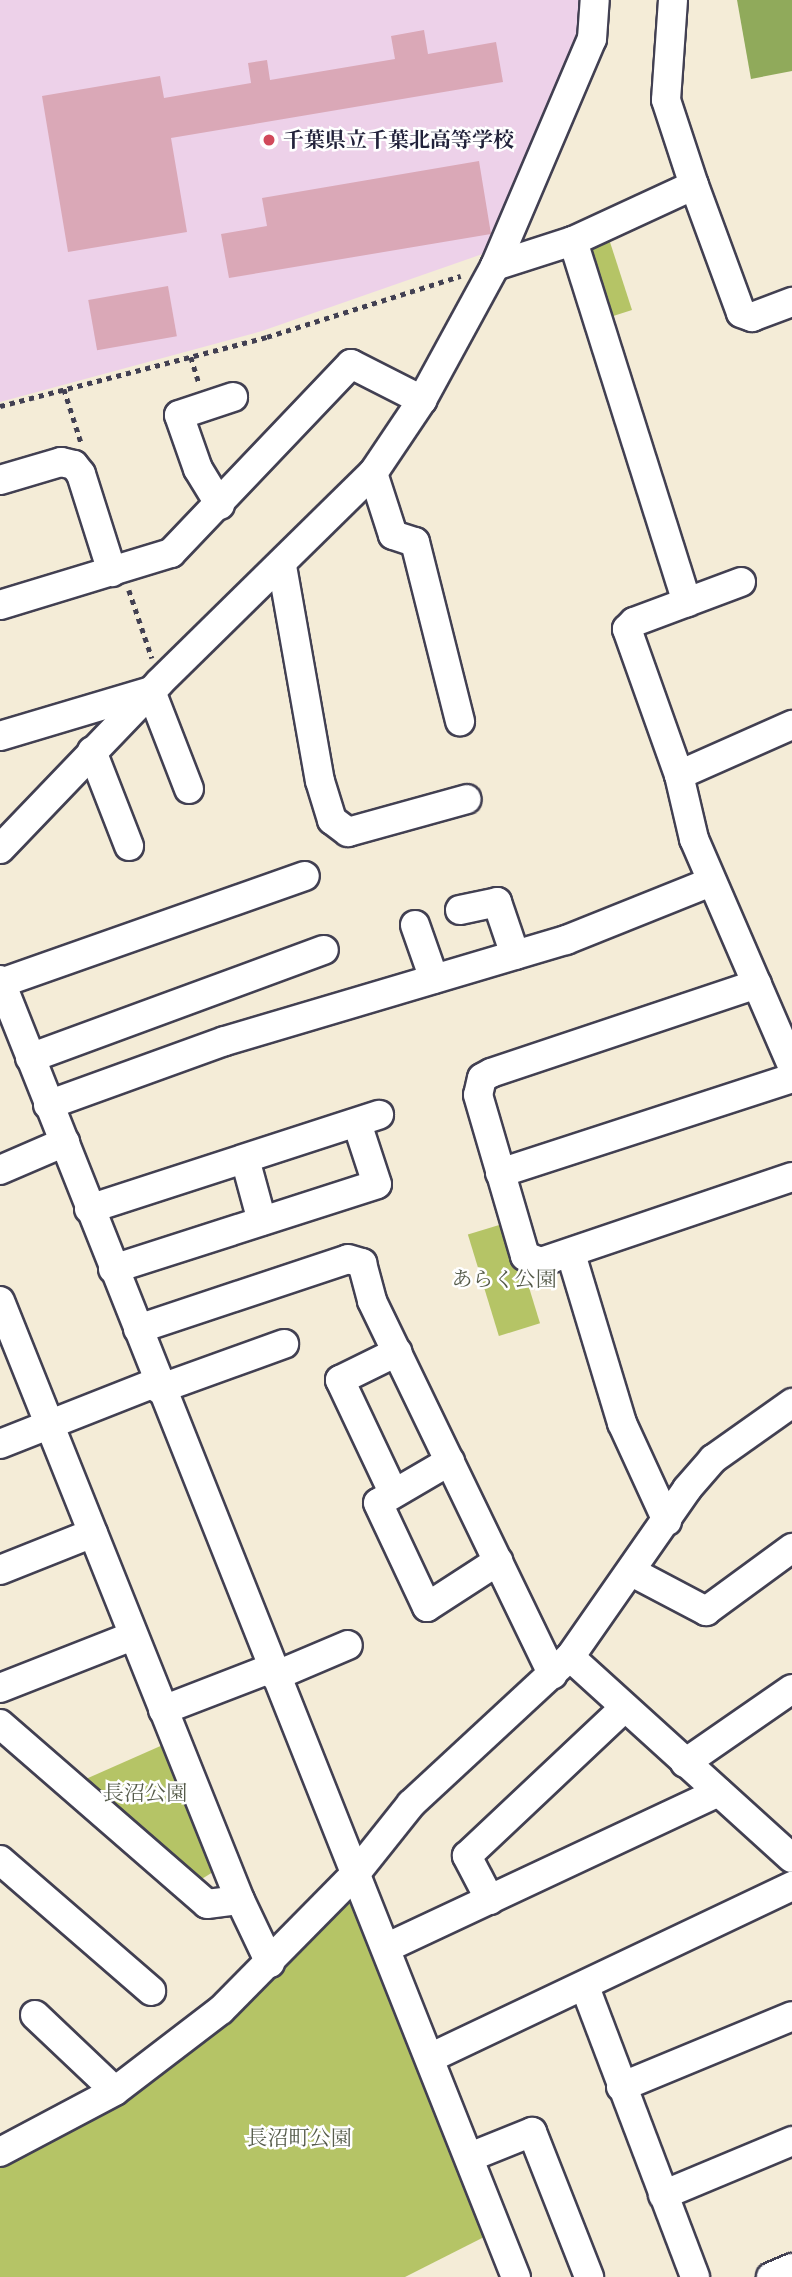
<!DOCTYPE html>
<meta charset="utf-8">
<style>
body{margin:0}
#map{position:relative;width:792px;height:2277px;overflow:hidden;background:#f4ecd7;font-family:"IM FELL Great Primer","Noto Serif JP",serif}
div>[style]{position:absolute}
.built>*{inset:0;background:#edd1e9}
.green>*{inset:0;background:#b5c466;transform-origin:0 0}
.forest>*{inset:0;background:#90aa5b}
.building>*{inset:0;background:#daa8b7;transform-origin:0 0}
.path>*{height:4.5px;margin-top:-2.25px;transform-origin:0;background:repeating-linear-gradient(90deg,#424052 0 5px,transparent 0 10px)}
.roads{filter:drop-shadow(2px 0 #424052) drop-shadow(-2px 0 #424052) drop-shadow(0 2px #424052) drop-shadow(0 -2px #424052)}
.minor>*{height:28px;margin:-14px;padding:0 14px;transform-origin:14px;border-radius:14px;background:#fff}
.dots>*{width:19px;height:19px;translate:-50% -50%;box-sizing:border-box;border:4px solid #fff;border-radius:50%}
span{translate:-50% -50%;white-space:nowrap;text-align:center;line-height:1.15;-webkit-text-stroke:5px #fff;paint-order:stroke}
.poi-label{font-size:21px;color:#22223b;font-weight:700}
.left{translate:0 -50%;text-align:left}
.park-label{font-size:21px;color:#555b4a}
</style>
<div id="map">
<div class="built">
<div style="clip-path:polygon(0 0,584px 0,581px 31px,494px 250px,262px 331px,0 402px)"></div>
</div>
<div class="green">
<div style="clip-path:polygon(609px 239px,632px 310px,607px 318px,586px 257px,593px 244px)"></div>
<div style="left:509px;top:1222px;width:106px;height:43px;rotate:73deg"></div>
<div style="clip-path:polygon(165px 1744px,213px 1872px,192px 1885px,79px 1782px)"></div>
<div style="clip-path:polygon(344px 1902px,360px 1902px,490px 2234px,405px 2277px,0 2277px,0 2160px)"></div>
</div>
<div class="forest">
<div style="clip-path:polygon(737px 0,792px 0,792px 71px,751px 79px)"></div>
</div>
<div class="building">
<div style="clip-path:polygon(424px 30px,428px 54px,496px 42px,503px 82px,171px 138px,187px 232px,68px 252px,42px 96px,160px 76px,164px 98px,251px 83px,248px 63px,267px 60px,270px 80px,395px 59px,391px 36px)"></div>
<div style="clip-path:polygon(479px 161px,491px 234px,229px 278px,221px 234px,267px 226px,262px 198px)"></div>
<div style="left:168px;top:286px;width:51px;height:81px;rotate:80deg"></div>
</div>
<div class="path">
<div style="left:191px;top:357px;width:27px;rotate:73deg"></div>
<div style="left:64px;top:389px;width:56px;rotate:72.2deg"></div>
<div style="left:0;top:406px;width:276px;rotate:-14.5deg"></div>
<div style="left:267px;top:337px;width:203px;rotate:-17.5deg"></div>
<div style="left:129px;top:590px;width:72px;rotate:71.3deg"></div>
</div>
<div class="roads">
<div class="minor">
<div style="left:673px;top:0;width:100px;rotate:94deg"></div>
<div style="left:666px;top:100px;width:89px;rotate:71.8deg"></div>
<div style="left:573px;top:241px;width:379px;rotate:72.5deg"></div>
<div style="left:495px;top:266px;width:82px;rotate:-17.8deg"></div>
<div style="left:573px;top:241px;width:133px;rotate:-24.8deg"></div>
<div style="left:694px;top:185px;width:136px;rotate:69.8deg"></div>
<div style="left:741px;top:313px;width:12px;rotate:20deg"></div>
<div style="left:752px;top:317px;width:43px;rotate:-20.6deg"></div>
<div style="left:373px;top:473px;width:65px;rotate:72.1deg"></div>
<div style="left:393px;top:535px;width:23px;rotate:18deg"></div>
<div style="left:415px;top:542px;width:185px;rotate:75.9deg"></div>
<div style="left:0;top:480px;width:64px;rotate:-16.4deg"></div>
<div style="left:61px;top:462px;width:13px;rotate:13deg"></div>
<div style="left:74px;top:465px;width:11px;rotate:52deg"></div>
<div style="left:81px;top:474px;width:103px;rotate:72.4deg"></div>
<div style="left:220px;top:505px;width:42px;rotate:-121.4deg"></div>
<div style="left:198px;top:469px;width:57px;rotate:-109.4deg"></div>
<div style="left:179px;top:415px;width:57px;rotate:-18.4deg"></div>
<div style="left:282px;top:566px;width:218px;rotate:80deg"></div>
<div style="left:320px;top:781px;width:41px;rotate:72.9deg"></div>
<div style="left:332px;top:820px;width:20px;rotate:37deg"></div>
<div style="left:348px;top:832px;width:123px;rotate:-15.5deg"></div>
<div style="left:741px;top:582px;width:114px;rotate:159.5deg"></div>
<div style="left:634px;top:622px;width:10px;rotate:135deg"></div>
<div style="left:627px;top:629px;width:155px;rotate:70.4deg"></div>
<div style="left:679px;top:775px;width:66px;rotate:76.8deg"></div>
<div style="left:694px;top:839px;width:246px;rotate:66.6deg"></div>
<div style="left:0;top:605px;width:179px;rotate:-16.9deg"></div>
<div style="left:171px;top:553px;width:261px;rotate:-46.4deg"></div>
<div style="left:351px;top:364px;width:80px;rotate:26.9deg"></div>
<div style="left:0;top:736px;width:158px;rotate:-16.6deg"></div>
<div style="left:151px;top:691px;width:105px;rotate:68.8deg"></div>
<div style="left:92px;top:751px;width:102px;rotate:68.7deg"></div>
<div style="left:679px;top:775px;width:124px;rotate:-23.9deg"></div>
<div style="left:0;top:849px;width:231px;rotate:-46.2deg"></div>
<div style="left:160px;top:682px;width:298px;rotate:-44.5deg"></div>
<div style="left:373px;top:473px;width:88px;rotate:-56.1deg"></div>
<div style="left:422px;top:400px;width:153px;rotate:-61.4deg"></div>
<div style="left:495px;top:266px;width:247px;rotate:-66.9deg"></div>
<div style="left:592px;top:39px;width:39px;rotate:-86deg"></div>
<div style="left:460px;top:910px;width:38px;rotate:-12deg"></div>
<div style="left:497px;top:902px;width:56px;rotate:71.2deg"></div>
<div style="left:415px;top:925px;width:57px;rotate:70.6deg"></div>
<div style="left:0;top:980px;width:1396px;rotate:68.31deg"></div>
<div style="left:1px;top:983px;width:322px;rotate:-19.4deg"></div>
<div style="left:757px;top:984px;width:280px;rotate:161.5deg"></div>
<div style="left:491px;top:1073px;width:10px;rotate:151deg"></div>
<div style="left:482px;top:1078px;width:17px;rotate:103deg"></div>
<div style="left:478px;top:1095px;width:168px;rotate:73.7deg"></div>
<div style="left:525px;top:1256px;width:17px;rotate:21deg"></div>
<div style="left:541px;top:1262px;width:265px;rotate:-18.7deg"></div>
<div style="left:30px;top:1058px;width:313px;rotate:-20.2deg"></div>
<div style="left:48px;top:1105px;width:188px;rotate:-19.9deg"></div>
<div style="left:225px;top:1041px;width:356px;rotate:-16.5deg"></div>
<div style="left:566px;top:940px;width:156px;rotate:-21.8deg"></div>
<div style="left:245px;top:1159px;width:64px;rotate:74.7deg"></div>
<div style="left:0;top:1170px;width:71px;rotate:-23.3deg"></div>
<div style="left:500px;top:1173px;width:307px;rotate:-18deg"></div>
<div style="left:89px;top:1209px;width:305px;rotate:-18deg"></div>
<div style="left:571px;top:1254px;width:177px;rotate:73.2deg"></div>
<div style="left:622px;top:1423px;width:108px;rotate:65.3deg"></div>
<div style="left:113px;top:1269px;width:277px;rotate:-17.8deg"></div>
<div style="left:377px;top:1184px;width:64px;rotate:-108.2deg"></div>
<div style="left:0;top:1301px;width:645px;rotate:68.17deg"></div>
<div style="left:240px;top:1900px;width:70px;rotate:64.5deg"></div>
<div style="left:138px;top:1329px;width:221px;rotate:-18.4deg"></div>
<div style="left:348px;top:1259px;width:15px;rotate:16deg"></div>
<div style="left:362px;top:1263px;width:39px;rotate:75deg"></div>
<div style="left:372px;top:1301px;width:415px;rotate:64.2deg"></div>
<div style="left:159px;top:1389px;width:133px;rotate:-19.8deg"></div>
<div style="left:0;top:1444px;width:169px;rotate:-21.5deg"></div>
<div style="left:450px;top:1461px;width:83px;rotate:149.7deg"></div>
<div style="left:378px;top:1503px;width:115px;rotate:64.8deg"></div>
<div style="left:427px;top:1607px;width:85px;rotate:-32.9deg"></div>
<div style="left:393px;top:1492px;width:124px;rotate:-115.3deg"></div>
<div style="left:340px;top:1380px;width:64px;rotate:-26.2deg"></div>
<div style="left:0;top:1570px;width:100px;rotate:-21.7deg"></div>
<div style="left:632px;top:1572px;width:84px;rotate:27.8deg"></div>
<div style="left:706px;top:1611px;width:107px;rotate:-36.2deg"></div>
<div style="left:570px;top:1657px;width:299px;rotate:42.2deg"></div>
<div style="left:275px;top:1676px;width:79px;rotate:-23deg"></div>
<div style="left:0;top:1688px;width:143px;rotate:-21.4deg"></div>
<div style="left:163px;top:1710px;width:117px;rotate:-21.1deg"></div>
<div style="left:0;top:1724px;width:274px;rotate:41deg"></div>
<div style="left:207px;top:1904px;width:33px;rotate:-7deg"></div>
<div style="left:685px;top:1763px;width:130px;rotate:-34.7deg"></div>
<div style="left:0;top:1860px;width:200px;rotate:40.9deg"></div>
<div style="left:490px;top:1900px;width:50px;rotate:-117.6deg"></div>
<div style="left:467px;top:1856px;width:216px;rotate:-43.3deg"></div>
<div style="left:388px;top:1947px;width:365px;rotate:-25.1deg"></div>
<div style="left:585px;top:1987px;width:310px;rotate:69.2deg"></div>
<div style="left:35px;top:2015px;width:110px;rotate:43.5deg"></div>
<div style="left:432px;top:2057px;width:399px;rotate:-25.4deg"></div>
<div style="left:621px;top:2087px;width:185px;rotate:-22.5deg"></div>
<div style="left:0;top:2152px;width:130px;rotate:-27.9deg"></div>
<div style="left:115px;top:2091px;width:133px;rotate:-37.4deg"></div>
<div style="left:221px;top:2010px;width:192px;rotate:-45.4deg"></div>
<div style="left:356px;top:1873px;width:88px;rotate:-51.4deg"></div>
<div style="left:411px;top:1804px;width:217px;rotate:-42.8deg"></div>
<div style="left:570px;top:1657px;width:205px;rotate:-55.1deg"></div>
<div style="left:687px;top:1489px;width:40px;rotate:-49deg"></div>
<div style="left:713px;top:1459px;width:97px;rotate:-35.3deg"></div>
<div style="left:470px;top:2157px;width:67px;rotate:-22deg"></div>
<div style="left:532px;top:2132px;width:156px;rotate:68.5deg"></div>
<div style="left:663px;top:2195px;width:140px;rotate:-22.7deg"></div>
<div style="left:771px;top:2277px;width:23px;rotate:-23deg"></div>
</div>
</div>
<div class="dots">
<div style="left:269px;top:140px;background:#d1495b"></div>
</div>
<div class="poi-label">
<span class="left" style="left:283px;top:140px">千葉県立千葉北高等学校</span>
</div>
<div class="park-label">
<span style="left:504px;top:1279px">あらく公園</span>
<span style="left:145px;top:1793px">長沼公園</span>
<span style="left:299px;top:2138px">長沼町公園</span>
</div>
</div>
